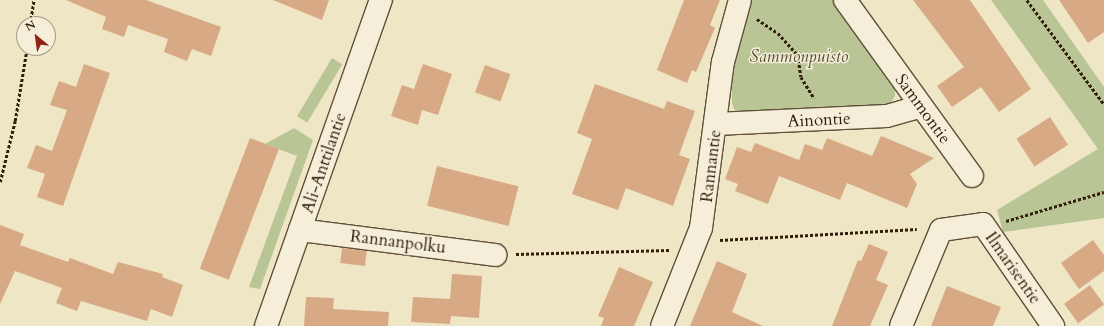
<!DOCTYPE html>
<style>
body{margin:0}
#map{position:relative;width:1104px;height:326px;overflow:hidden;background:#efe6c6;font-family:Cardo,serif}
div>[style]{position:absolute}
.green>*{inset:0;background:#b9c595;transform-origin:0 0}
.building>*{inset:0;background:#d7a985;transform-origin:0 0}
.path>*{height:2.5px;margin-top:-1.25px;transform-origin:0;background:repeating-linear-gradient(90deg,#311d09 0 3px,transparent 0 5px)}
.roads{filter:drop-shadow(1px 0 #604f38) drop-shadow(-1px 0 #604f38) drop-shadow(0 1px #604f38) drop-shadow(0 -1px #604f38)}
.minor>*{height:22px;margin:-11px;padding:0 11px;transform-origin:11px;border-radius:11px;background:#f5efda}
span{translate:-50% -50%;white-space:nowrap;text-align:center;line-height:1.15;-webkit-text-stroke:3px #f5efda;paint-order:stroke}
.park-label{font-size:17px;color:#5a4f33;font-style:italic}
.street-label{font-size:17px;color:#311d09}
.north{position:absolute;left:16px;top:16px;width:40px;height:40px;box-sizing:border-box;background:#f5efda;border:1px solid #a79b86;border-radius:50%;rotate:331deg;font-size:11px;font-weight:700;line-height:16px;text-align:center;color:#311d09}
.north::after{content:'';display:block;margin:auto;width:14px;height:18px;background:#8f2418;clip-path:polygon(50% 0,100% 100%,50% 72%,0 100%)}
</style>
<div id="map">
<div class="green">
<div style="clip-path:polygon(750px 0,834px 0,895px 87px,895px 96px,890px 104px,884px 108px,736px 114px,732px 103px,732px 67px)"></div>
<div style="clip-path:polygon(991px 0,1043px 0,1104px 87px,1104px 218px,1003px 232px,997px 210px,1098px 149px)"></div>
<div style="left:332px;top:58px;width:12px;height:68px;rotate:31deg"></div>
<div style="clip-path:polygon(294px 128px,313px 140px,260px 289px,249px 287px,297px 156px,265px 144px)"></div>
</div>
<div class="building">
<div style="clip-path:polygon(66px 0,146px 0,221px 27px,211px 56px,192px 49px,187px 61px,164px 52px,168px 39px,128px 25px,124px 37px,102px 29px,106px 17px)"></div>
<div style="clip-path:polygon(273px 0,329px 0,322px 20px)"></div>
<div style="clip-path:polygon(684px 0,720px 0,710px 25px,715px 28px,696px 72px,692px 70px,687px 83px,657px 70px)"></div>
<div style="clip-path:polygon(913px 0,970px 0,1031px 89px,999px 112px,981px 87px,952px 107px,937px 86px,964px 67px)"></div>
<div style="clip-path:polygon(1059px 0,1104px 0,1104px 32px,1088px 43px)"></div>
<div style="clip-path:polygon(84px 64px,110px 73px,63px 206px,37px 197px,45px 174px,27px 168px,36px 145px,52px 151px,67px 110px,50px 105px,59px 81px,76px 87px)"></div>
<div style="clip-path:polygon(423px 64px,452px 74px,438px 115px,422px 110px,418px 125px,391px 116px,402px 85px,414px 89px)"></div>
<div style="left:485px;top:65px;width:27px;height:29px;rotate:20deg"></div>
<div style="clip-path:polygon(595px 84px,664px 109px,667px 101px,695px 111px,679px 155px,690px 159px,673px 206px,626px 188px,618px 210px,572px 194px,592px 139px,577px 133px)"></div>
<div style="left:1050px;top:117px;width:33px;height:40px;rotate:57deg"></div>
<div style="clip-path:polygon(881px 136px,934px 158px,910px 174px,917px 184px,907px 208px,847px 183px,840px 200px,779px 176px,768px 204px,735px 191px,738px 184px,725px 179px,737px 147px,751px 152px,755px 143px,799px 160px,805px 144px,822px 150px,827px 138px,872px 156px)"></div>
<div style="left:250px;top:138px;width:31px;height:140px;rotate:21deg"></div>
<div style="left:437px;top:166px;width:84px;height:41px;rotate:14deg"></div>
<div style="clip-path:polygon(0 225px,24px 234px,20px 245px,68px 262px,70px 258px,113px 274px,118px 262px,163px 274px,162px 277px,183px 285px,172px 317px,151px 309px,147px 321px,81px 301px,77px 311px,56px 303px,62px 288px,15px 271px,0 304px)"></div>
<div style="clip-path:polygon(1093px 240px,1104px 255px,1104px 271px,1079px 289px,1061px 263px)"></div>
<div style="clip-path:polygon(869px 244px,888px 252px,876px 280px,888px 285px,870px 326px,832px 326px,858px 260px,861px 261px)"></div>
<div style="left:342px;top:248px;width:25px;height:15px;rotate:7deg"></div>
<div style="clip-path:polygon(717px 261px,747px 274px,732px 312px,763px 326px,690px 326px)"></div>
<div style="clip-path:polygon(619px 267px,653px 282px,634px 326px,601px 326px,604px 318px,598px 316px)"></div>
<div style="clip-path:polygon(452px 274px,482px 276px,479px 318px,451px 316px,450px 324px,411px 322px,413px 297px,450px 299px)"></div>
<div style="left:1090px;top:285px;width:24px;height:32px;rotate:54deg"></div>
<div style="clip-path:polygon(947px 286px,1001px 307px,993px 326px,931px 326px)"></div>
<div style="clip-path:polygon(306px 297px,334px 298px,333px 309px,389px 312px,388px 326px,304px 326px)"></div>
</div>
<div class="path">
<div style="left:1027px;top:0;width:129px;rotate:53.5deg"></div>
<div style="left:757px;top:19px;width:25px;rotate:34deg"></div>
<div style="left:778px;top:33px;width:30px;rotate:48deg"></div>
<div style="left:798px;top:55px;width:22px;rotate:82deg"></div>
<div style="left:801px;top:77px;width:25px;rotate:58deg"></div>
<div style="left:30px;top:24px;width:24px;rotate:-81deg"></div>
<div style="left:0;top:182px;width:63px;rotate:-76.2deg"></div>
<div style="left:15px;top:121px;width:74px;rotate:-80.7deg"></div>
<div style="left:1006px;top:221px;width:102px;rotate:-16.5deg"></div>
<div style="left:720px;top:240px;width:197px;rotate:-3.2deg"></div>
<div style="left:516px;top:254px;width:153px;rotate:-1.5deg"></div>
</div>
<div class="roads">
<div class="minor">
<div style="left:845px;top:0;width:217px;rotate:54.2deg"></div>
<div style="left:716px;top:124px;width:171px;rotate:-2.7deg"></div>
<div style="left:887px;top:116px;width:35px;rotate:-16deg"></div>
<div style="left:300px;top:230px;width:197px;rotate:7.3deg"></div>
<div style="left:266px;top:326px;width:346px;rotate:-70.6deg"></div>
<div style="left:662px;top:326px;width:105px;rotate:-68.3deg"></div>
<div style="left:701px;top:228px;width:167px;rotate:-82.5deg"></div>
<div style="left:723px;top:62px;width:64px;rotate:-74.7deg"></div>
<div style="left:901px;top:326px;width:104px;rotate:-67.4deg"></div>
<div style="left:941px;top:230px;width:42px;rotate:-8.1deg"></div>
<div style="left:983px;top:224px;width:124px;rotate:55.5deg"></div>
</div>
</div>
<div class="park-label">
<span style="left:799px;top:57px">Sammonpuisto</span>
</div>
<div class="street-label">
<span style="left:923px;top:109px;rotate:54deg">Sammontie</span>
<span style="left:819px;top:120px;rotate:-3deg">Ainontie</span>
<span style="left:324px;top:163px;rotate:-71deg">Ali-Anttilantie</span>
<span style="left:711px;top:166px;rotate:-83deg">Rannantie</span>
<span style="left:398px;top:242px;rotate:7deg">Rannanpolku</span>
<span style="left:1013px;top:268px;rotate:55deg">Ilmarisentie</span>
</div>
<div class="north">N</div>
</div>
